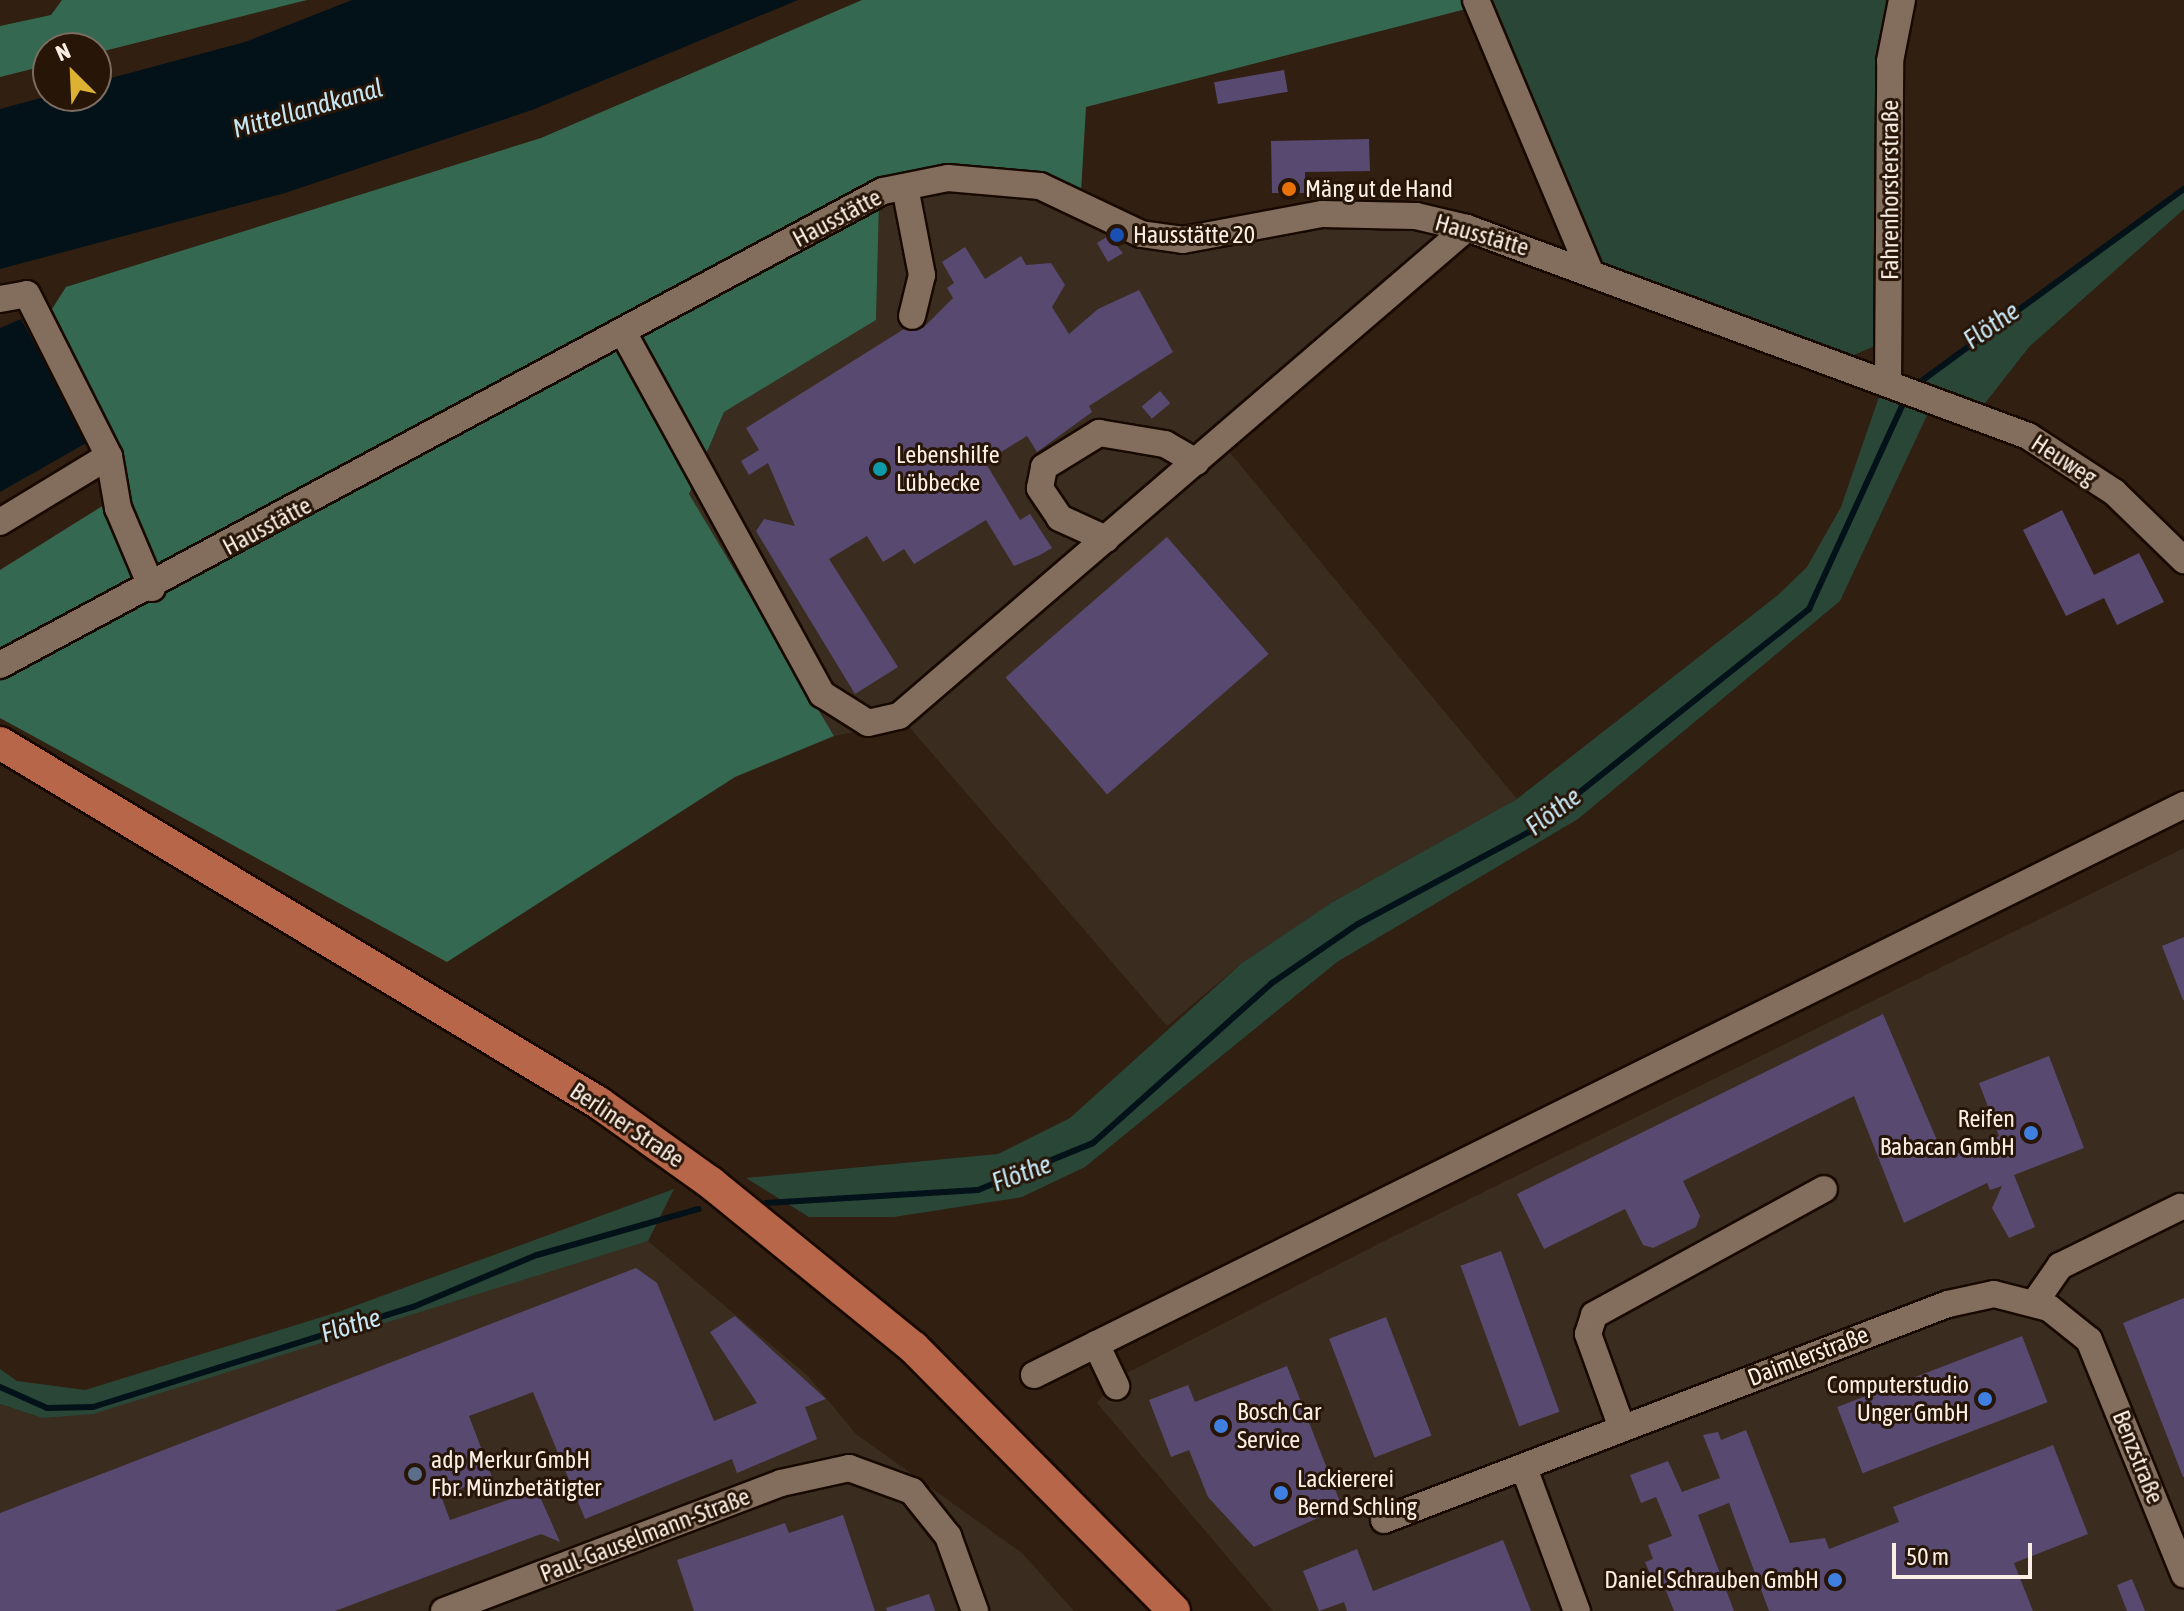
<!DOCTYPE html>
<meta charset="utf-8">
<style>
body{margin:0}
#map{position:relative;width:2184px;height:1611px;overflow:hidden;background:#311f11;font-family:"Asap Condensed",sans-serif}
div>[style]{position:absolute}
.industrial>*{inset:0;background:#3a2c1f}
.green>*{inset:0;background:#294637}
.forest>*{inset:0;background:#356850}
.water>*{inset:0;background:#031219}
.stream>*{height:6px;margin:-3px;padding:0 3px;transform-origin:3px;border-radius:3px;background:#031219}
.building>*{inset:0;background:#584971;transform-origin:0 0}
.roads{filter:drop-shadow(2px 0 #180900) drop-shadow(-2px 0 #180900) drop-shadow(0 2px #180900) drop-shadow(0 -2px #180900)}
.minor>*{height:26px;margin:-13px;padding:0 13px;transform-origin:13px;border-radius:13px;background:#836e5e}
.major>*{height:32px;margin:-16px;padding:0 16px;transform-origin:16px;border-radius:16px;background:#b76649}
.dots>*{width:22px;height:22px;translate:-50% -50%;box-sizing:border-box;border:4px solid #271608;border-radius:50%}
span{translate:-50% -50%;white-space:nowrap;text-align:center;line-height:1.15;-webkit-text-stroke:6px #271608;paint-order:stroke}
.poi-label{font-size:24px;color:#fbefe5}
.left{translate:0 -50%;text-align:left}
.right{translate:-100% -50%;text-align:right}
.street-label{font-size:24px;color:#fbefe5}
.water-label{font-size:26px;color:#c7e7f5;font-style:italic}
.north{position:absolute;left:32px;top:32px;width:80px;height:80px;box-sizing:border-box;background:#271608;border:2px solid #7c6d60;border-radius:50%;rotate:336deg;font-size:22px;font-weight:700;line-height:32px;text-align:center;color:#fbefe5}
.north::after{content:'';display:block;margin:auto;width:28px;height:36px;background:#ddb233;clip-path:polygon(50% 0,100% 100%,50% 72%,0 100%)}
.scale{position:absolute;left:1892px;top:1543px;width:140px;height:36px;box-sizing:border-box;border:4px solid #fbefe5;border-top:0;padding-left:10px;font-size:24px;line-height:28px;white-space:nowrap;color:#fbefe5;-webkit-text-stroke:6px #271608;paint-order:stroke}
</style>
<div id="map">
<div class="industrial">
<div style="clip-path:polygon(984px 189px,1033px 194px,1177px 250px,1231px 247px,1285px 225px,1416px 222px,1460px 254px,1227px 449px,1517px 799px,1331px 903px,1242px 963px,1167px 1026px,905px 722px,834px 736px,689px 494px,724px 412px,876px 320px,879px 204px)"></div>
<div style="clip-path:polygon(2184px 848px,2184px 1611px,1273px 1611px,1097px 1403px,1119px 1377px,1386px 1240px)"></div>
<div style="clip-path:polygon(648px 1241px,808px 1376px,856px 1434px,1022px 1553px,1074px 1611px,0 1611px,0 1404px,42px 1418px)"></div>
</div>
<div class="green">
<div style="clip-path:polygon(1482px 0,1895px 0,1877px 345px,1854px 355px,1602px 263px,1584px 243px)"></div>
<div style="clip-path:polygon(2184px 192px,2184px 209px,2029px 347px,1982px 407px,1920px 384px)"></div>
<div style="clip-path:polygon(1881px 391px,1930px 409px,1840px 601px,1578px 819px,1337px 962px,1085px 1167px,1022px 1197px,894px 1217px,809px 1217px,746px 1178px,998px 1154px,1070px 1118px,1242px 963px,1331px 903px,1517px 799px,1778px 595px,1807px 567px,1841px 507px)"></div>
<div style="clip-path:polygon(674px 1189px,648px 1241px,93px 1414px,42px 1418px,0 1404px,0 1369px,17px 1381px,85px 1390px,338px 1312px)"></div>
</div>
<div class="forest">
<div style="clip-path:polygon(62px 0,307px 0,96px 53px,48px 48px,48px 65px,0 77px,0 26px,51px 15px)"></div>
<div style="clip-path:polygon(862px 0,1463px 0,1466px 9px,1086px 107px,1081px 192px,968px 170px,879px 204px,876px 320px,724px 412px,689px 494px,834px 736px,735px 777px,447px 962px,0 718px,0 570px,128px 490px,53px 323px,52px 309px,66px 287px,541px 138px)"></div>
</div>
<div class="water">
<div style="clip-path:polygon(352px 0,798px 0,532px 110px,285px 193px,0 269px,0 109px,48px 96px,96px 96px,96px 82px,245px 42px)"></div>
<div style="clip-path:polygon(21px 319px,88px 442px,0 492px,0 328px)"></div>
</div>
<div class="stream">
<div style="left:1916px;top:385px;width:332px;rotate:-36.2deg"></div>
<div style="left:766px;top:1203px;width:212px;rotate:-3.5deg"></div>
<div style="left:978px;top:1190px;width:124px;rotate:-22.2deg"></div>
<div style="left:1093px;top:1143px;width:240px;rotate:-41.8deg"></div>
<div style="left:1272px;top:983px;width:104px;rotate:-34.5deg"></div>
<div style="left:1358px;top:924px;width:196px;rotate:-28.3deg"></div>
<div style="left:1531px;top:831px;width:356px;rotate:-38.6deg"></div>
<div style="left:1809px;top:609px;width:233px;rotate:-65.4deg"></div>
<div style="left:0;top:1387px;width:51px;rotate:24.1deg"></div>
<div style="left:47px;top:1408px;width:46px;rotate:-1.2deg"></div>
<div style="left:93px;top:1407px;width:335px;rotate:-17.4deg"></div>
<div style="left:413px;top:1307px;width:134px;rotate:-22.8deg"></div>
<div style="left:537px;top:1255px;width:168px;rotate:-15.9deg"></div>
</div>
<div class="building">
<div style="left:1284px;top:70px;width:22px;height:71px;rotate:80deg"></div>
<div style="clip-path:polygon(1369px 139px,1370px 171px,1305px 172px,1305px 193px,1272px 193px,1271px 141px)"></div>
<div style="clip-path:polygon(1108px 236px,1123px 253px,1108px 262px,1097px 243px)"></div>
<div style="clip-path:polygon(965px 247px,985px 279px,1021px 256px,1026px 265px,1051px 263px,1065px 285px,1052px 307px,1069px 334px,1098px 309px,1139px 290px,1173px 352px,1089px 406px,1092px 412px,1037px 452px,1027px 436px,985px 462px,1020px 520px,1030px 514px,1052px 548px,1040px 555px,1014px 566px,986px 520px,914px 564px,904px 549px,883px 562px,867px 536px,829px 559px,898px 667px,855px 694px,756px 531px,764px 519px,795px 526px,768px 463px,749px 475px,741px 461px,759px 450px,746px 428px,904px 329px,923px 328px,953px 298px,947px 288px,954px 283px,942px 262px)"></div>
<div style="left:1160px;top:391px;width:16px;height:24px;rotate:50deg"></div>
<div style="clip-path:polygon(2062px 510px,2094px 575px,2139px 553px,2164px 602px,2117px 625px,2104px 598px,2066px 616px,2023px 530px)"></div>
<div style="left:1167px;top:537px;width:155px;height:214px;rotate:49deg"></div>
<div style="clip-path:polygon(2184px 937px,2184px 1000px,2183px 1000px,2162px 946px)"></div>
<div style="clip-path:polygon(1883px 1014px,1945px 1159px,1999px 1136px,1979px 1083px,2049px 1056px,2084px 1148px,2014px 1175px,2035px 1227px,2009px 1238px,1992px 1208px,2002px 1186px,1990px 1190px,1987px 1183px,1904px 1223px,1854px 1096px,1683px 1181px,1700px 1216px,1696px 1227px,1653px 1248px,1643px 1245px,1625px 1209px,1544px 1249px,1517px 1194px)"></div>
<div style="left:1501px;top:1251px;width:171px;height:43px;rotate:70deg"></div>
<div style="clip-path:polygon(636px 1268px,657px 1283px,714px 1421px,757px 1403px,710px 1332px,735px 1316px,826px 1399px,805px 1407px,817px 1439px,737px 1473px,732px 1459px,585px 1519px,533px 1392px,469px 1416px,492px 1477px,441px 1496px,450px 1520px,537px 1490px,560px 1542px,541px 1534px,335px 1611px,0 1611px,0 1513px)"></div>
<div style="clip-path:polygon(2184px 1298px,2184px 1477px,2183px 1477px,2123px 1323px)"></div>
<div style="left:1386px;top:1317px;width:127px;height:61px;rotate:69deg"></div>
<div style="left:2022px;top:1336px;width:71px;height:198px;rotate:69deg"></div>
<div style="clip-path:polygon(1287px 1366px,1342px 1507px,1254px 1547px,1208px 1497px,1189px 1450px,1171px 1457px,1149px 1400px,1188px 1385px,1195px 1402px)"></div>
<div style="clip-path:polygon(1746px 1430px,1790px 1543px,1825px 1538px,1829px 1549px,1899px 1522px,1893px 1507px,2053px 1445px,2088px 1534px,2014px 1563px,2033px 1611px,1769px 1611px,1729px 1503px,1698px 1515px,1734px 1611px,1674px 1611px,1659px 1573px,1651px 1576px,1645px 1562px,1653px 1559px,1648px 1545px,1672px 1536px,1656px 1497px,1641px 1503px,1630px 1475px,1668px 1461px,1682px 1492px,1720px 1478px,1703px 1435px,1718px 1432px,1721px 1440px)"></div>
<div style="clip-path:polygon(843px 1515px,875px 1611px,694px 1611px,677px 1560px,785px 1523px,789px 1533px)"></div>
<div style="clip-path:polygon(1503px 1540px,1531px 1611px,1347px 1611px,1344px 1602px,1319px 1611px,1303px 1571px,1357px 1549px,1373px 1591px)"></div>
<div style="clip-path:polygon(2132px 1579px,2145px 1611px,2127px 1611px,2117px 1585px)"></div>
<div style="clip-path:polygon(929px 1594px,935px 1611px,887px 1611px,886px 1608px)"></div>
</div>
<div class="roads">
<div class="minor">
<div style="left:1476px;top:0;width:292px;rotate:67.2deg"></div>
<div style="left:905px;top:187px;width:90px;rotate:79.1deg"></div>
<div style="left:922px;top:275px;width:42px;rotate:103.7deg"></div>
<div style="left:0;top:299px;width:27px;rotate:-10deg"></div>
<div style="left:27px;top:294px;width:182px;rotate:63.2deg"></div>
<div style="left:109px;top:456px;width:53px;rotate:80.2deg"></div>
<div style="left:118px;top:508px;width:87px;rotate:67deg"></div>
<div style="left:624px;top:334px;width:411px;rotate:61.2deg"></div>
<div style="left:822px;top:694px;width:54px;rotate:32.2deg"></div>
<div style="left:868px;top:723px;width:32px;rotate:-13deg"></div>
<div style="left:899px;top:716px;width:749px;rotate:-40.67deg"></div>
<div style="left:1888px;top:381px;width:320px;rotate:-89.6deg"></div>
<div style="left:1890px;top:61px;width:62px;rotate:-78.9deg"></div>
<div style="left:0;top:522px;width:127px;rotate:-31.2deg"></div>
<div style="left:1106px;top:539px;width:51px;rotate:-155.5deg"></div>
<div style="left:1060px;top:518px;width:36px;rotate:-124deg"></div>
<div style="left:1040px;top:488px;width:21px;rotate:-79deg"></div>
<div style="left:1044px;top:467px;width:65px;rotate:-31.7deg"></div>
<div style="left:1099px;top:433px;width:67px;rotate:9.5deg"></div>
<div style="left:1165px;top:444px;width:36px;rotate:30deg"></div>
<div style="left:0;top:665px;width:1002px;rotate:-28.23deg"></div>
<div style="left:883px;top:191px;width:66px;rotate:-11.3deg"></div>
<div style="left:948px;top:178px;width:92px;rotate:5deg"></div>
<div style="left:1040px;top:186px;width:112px;rotate:25.4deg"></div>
<div style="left:1141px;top:234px;width:42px;rotate:8.1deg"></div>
<div style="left:1183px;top:240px;width:141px;rotate:-10.6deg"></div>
<div style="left:1322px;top:214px;width:94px;rotate:1.2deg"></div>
<div style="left:1416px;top:216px;width:52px;rotate:13.2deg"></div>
<div style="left:1467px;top:228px;width:598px;rotate:20.34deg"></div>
<div style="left:2028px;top:436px;width:103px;rotate:33.1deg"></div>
<div style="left:2114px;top:492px;width:98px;rotate:44.2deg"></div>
<div style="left:2035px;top:1302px;width:44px;rotate:-55.2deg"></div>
<div style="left:2060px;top:1266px;width:134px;rotate:-26.2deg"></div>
<div style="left:1096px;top:1344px;width:47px;rotate:64.5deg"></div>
<div style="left:1034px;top:1375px;width:1284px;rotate:-26.37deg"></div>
<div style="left:1622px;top:1428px;width:100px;rotate:-109.9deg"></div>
<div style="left:1588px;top:1334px;width:20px;rotate:-72deg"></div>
<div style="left:1594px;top:1315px;width:262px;rotate:-28.7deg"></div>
<div style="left:1524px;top:1468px;width:153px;rotate:69.7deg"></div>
<div style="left:1384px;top:1520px;width:604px;rotate:-20.96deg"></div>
<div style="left:1948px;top:1304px;width:47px;rotate:-12.3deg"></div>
<div style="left:1994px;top:1294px;width:57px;rotate:14.3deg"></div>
<div style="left:2049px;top:1308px;width:51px;rotate:38.7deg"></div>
<div style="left:2089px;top:1340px;width:253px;rotate:67.9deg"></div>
<div style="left:444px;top:1611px;width:360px;rotate:-20.8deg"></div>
<div style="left:781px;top:1483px;width:70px;rotate:-12.4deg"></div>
<div style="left:849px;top:1468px;width:67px;rotate:20.1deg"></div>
<div style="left:912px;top:1491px;width:58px;rotate:51.3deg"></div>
<div style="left:948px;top:1536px;width:80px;rotate:70.2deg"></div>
</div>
<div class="major">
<div style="left:0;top:743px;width:699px;rotate:31.01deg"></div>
<div style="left:599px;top:1103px;width:138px;rotate:35.5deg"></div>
<div style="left:711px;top:1183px;width:260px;rotate:39.1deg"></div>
<div style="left:913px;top:1347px;width:371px;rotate:45.3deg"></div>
</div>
</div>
<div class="dots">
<div style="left:1289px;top:189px;background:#e8710a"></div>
<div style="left:1117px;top:235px;background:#1a4fb4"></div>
<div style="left:880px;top:469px;background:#0f9aa8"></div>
<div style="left:2031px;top:1133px;background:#3f7fe0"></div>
<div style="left:1985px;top:1399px;background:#3f7fe0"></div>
<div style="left:1221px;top:1426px;background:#3f7fe0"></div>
<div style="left:415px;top:1474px;background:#5c6f8a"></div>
<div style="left:1281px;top:1493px;background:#3f7fe0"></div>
<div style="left:1835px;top:1580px;background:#3f7fe0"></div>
</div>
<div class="poi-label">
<span class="left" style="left:1305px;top:189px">Mäng ut de Hand</span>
<span class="left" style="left:1133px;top:235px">Hausstätte 20</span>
<span class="left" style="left:896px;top:469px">Lebenshilfe<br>Lübbecke</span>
<span class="right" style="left:2015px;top:1133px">Reifen<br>Babacan GmbH</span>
<span class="right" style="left:1969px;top:1399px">Computerstudio<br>Unger GmbH</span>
<span class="left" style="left:1237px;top:1426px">Bosch Car<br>Service</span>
<span class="left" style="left:431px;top:1474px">adp Merkur GmbH<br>Fbr. Münzbetätigter</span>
<span class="left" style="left:1297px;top:1493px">Lackiererei<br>Bernd Schling</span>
<span class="right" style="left:1819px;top:1580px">Daniel Schrauben GmbH</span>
</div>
<div class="street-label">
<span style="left:1890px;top:190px;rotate:-90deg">Fahrenhorsterstraße</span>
<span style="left:837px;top:218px;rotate:-28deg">Hausstätte</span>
<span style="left:1482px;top:235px;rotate:16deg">Hausstätte</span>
<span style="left:2064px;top:460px;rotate:33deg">Heuweg</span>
<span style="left:267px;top:526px;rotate:-28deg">Hausstätte</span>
<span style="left:627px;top:1125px;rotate:34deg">Berliner Straße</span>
<span style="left:1808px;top:1356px;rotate:-21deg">Daimlerstraße</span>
<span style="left:2138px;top:1457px;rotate:68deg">Benzstraße</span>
<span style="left:645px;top:1535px;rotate:-21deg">Paul-Gauselmann-Straße</span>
</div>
<div class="water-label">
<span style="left:308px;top:109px;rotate:-16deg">Mittellandkanal</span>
<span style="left:1992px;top:326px;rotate:-35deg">Flöthe</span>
<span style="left:1554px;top:812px;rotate:-37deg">Flöthe</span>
<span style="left:1022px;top:1174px;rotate:-20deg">Flöthe</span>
<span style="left:351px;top:1326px;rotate:-17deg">Flöthe</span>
</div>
<div class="north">N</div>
<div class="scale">50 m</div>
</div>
